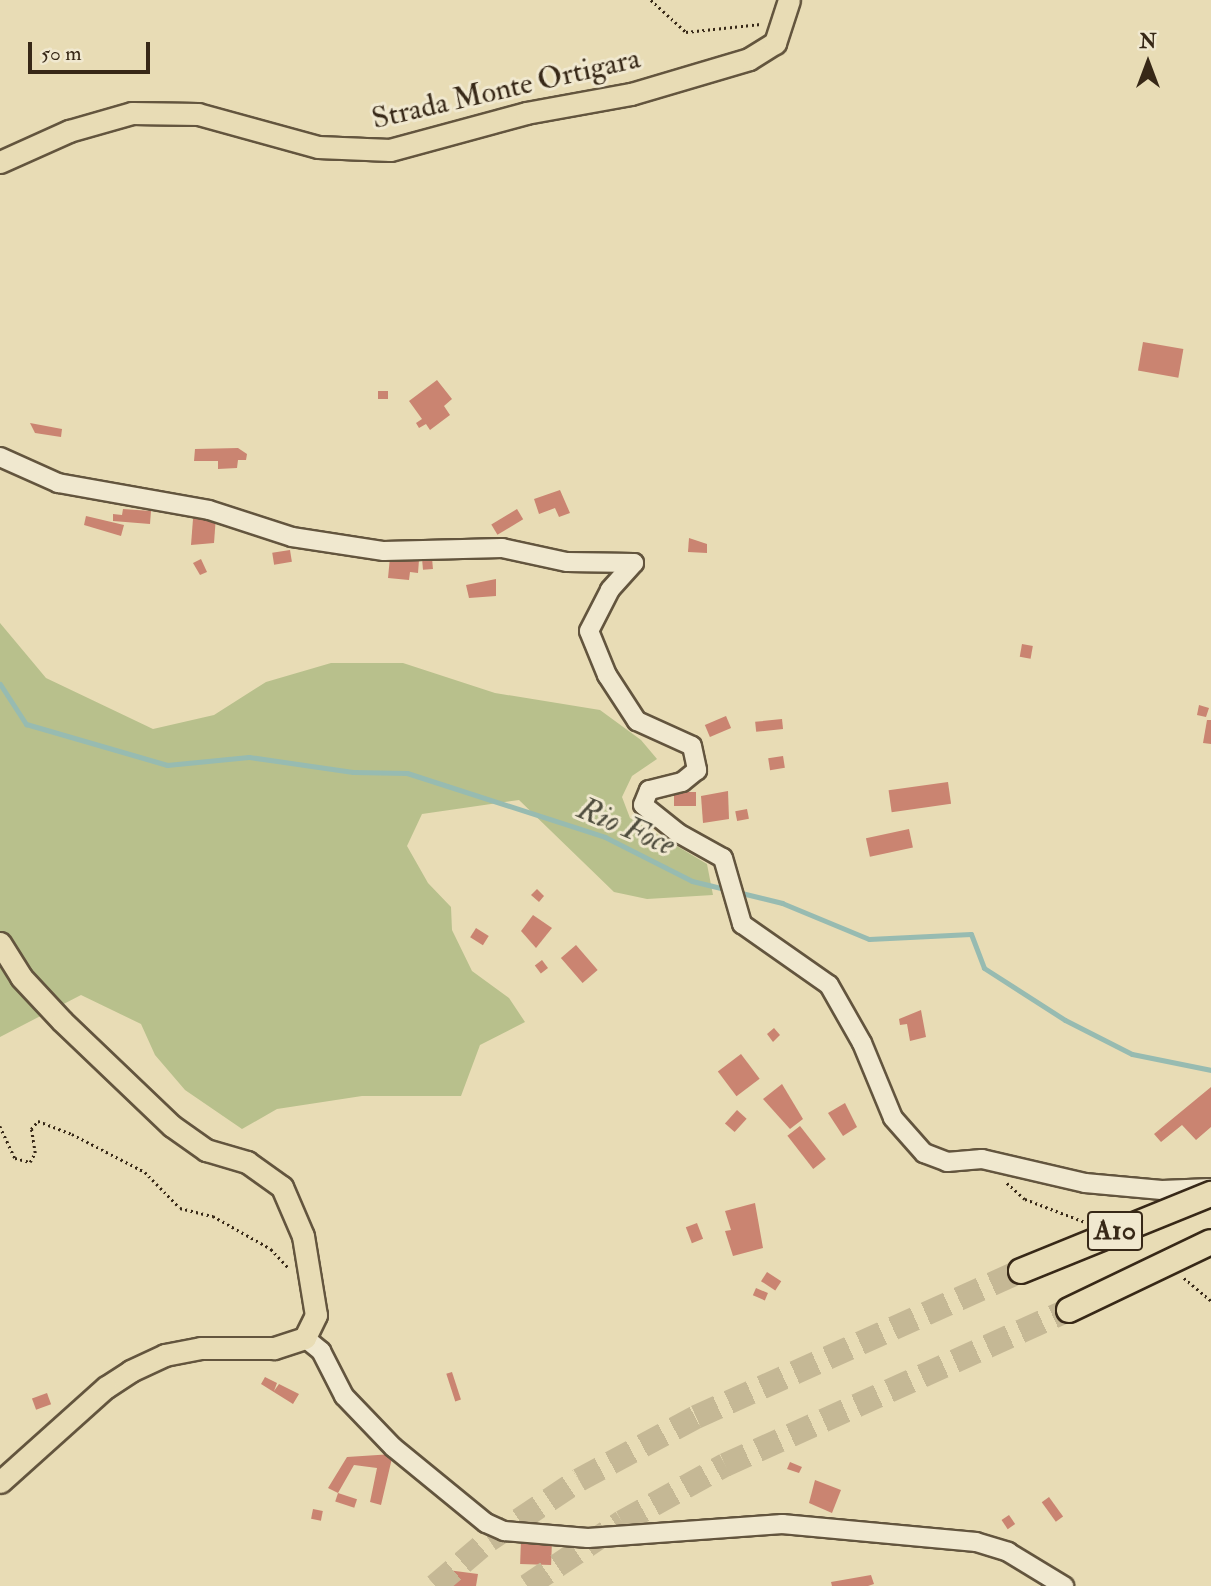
<!DOCTYPE html>
<style>
body{margin:0}
#map{position:relative;width:1211px;height:1586px;overflow:hidden;background:#e8dcb5;font-family:"IM FELL Double Pica",serif}
div>[style]{position:absolute}
.green>*{inset:0;background:#b8c08c}
.stream>*{height:5px;margin:-2.5px;padding:0 2.5px;transform-origin:2.5px;border-radius:2.5px;background:#97bbb1}
.building>*{inset:0;background:#ca8471;transform-origin:0 0}
.highway-tunnel>*{height:24px;margin-top:-12px;transform-origin:0;background:repeating-linear-gradient(90deg,#c5b895 0 24px,transparent 0 36px)}
.path>*{height:2.5px;margin-top:-1.25px;transform-origin:0;background:repeating-linear-gradient(90deg,#372817 0 2px,transparent 0 5.5px)}
.roads{filter:drop-shadow(2px 0 #63553e) drop-shadow(-2px 0 #63553e) drop-shadow(0 2px #63553e) drop-shadow(0 -2px #63553e)}
.minor>*{height:18px;margin:-9px;padding:0 9px;transform-origin:9px;border-radius:9px;background:#f0e8cf}
.major>*{height:21px;margin:-10.5px;padding:0 10.5px;transform-origin:10.5px;border-radius:10.5px;background:#e8dcb5}
.bridges{filter:drop-shadow(2px 0 #372817) drop-shadow(-2px 0 #372817) drop-shadow(0 2px #372817) drop-shadow(0 -2px #372817)}
.highway-bridge>*{height:24px;margin:-12px;padding:0 12px;transform-origin:12px;border-radius:12px;background:#e8dcb5}
span{translate:-50% -50%;white-space:nowrap;text-align:center;line-height:1.15;-webkit-text-stroke:6px #f0e8cf;paint-order:stroke}
.shield-label span{padding:2px 5px;background:#f0e8cf;border:2px solid;border-radius:5px;-webkit-text-stroke-width:0}
.shield-label{font-size:28px;color:#372817;font-weight:700}
.street-label{font-size:30px;color:#372817}
.water-label{font-size:32px;color:#4f4d3e;font-style:italic}
.north{position:absolute;left:1113px;top:28px;width:70px;height:70px;-webkit-text-stroke:5px #f0e8cf;paint-order:stroke;rotate:0deg;font-size:19px;font-weight:700;line-height:28px;text-align:center;color:#372817}
.north::after{content:'';display:block;margin:auto;width:24px;height:32px;background:#372817;clip-path:polygon(50% 0,100% 100%,50% 72%,0 100%)}
.scale{position:absolute;left:28px;top:42px;width:122px;height:32px;box-sizing:border-box;border:4px solid #372817;border-top:0;padding-left:9px;font-size:21px;line-height:24px;white-space:nowrap;color:#372817;-webkit-text-stroke:5px #f0e8cf;paint-order:stroke}
</style>
<div id="map">
<div class="green">
<div style="clip-path:polygon(0 623px,46px 678px,153px 729px,214px 715px,266px 682px,331px 663px,403px 663px,495px 693px,600px 710px,641px 740px,657px 759px,632px 776px,622px 797px,630px 818px,707px 864px,713px 895px,647px 899px,614px 892px,519px 800px,422px 814px,407px 846px,428px 883px,451px 907px,452px 930px,472px 971px,509px 998px,525px 1022px,480px 1045px,461px 1096px,362px 1096px,277px 1109px,242px 1129px,185px 1090px,155px 1055px,141px 1024px,81px 995px,0 1037px)"></div>
</div>
<div class="stream">
<div style="left:0;top:684px;width:48px;rotate:57deg"></div>
<div style="left:26px;top:724px;width:147px;rotate:16.2deg"></div>
<div style="left:167px;top:765px;width:82px;rotate:-5.6deg"></div>
<div style="left:249px;top:757px;width:105px;rotate:8.2deg"></div>
<div style="left:353px;top:772px;width:54px;rotate:1.1deg"></div>
<div style="left:407px;top:773px;width:208px;rotate:17.9deg"></div>
<div style="left:605px;top:837px;width:97px;rotate:26.8deg"></div>
<div style="left:692px;top:881px;width:93px;rotate:13.7deg"></div>
<div style="left:782px;top:903px;width:94px;rotate:22.5deg"></div>
<div style="left:869px;top:939px;width:102px;rotate:-2.8deg"></div>
<div style="left:971px;top:934px;width:36px;rotate:69deg"></div>
<div style="left:984px;top:968px;width:96px;rotate:32.7deg"></div>
<div style="left:1065px;top:1020px;width:75px;rotate:26.9deg"></div>
<div style="left:1132px;top:1054px;width:81px;rotate:11.4deg"></div>
</div>
<div class="building">
<div style="left:1143px;top:342px;width:41px;height:29px;rotate:10deg"></div>
<div style="clip-path:polygon(437px 380px,452px 399px,444px 406px,450px 415px,430px 430px,426px 424px,419px 428px,416px 423px,422px 419px,409px 401px)"></div>
<div style="left:378px;top:391px;width:10px;height:8px"></div>
<div style="clip-path:polygon(30px 423px,62px 429px,61px 437px,35px 433px)"></div>
<div style="clip-path:polygon(238px 448px,247px 454px,246px 460px,238px 460px,237px 468px,218px 469px,218px 461px,194px 461px,195px 449px)"></div>
<div style="clip-path:polygon(560px 490px,570px 513px,559px 517px,555px 508px,539px 514px,534px 499px)"></div>
<div style="clip-path:polygon(123px 509px,151px 511px,150px 524px,113px 521px,113px 514px,122px 515px)"></div>
<div style="left:517px;top:509px;width:12px;height:30px;rotate:59deg"></div>
<div style="clip-path:polygon(86px 516px,124px 525px,121px 536px,84px 525px)"></div>
<div style="clip-path:polygon(216px 516px,214px 543px,191px 545px,193px 519px)"></div>
<div style="clip-path:polygon(689px 538px,707px 544px,707px 553px,688px 552px)"></div>
<div style="left:290px;top:550px;width:12px;height:18px;rotate:81deg"></div>
<div style="clip-path:polygon(390px 557px,419px 560px,418px 573px,410px 572px,409px 580px,388px 578px)"></div>
<div style="left:432px;top:558px;width:11px;height:10px;rotate:85deg"></div>
<div style="clip-path:polygon(201px 559px,207px 572px,200px 575px,193px 563px)"></div>
<div style="clip-path:polygon(496px 579px,496px 596px,469px 598px,466px 585px)"></div>
<div style="left:1022px;top:644px;width:11px;height:13px;rotate:10deg"></div>
<div style="clip-path:polygon(1199px 705px,1209px 708px,1206px 717px,1197px 715px)"></div>
<div style="left:726px;top:716px;width:13px;height:23px;rotate:67deg"></div>
<div style="left:782px;top:719px;width:10px;height:27px;rotate:84deg"></div>
<div style="clip-path:polygon(1207px 720px,1211px 720px,1211px 744px,1203px 743px)"></div>
<div style="left:783px;top:756px;width:12px;height:15px;rotate:81deg"></div>
<div style="left:948px;top:782px;width:22px;height:60px;rotate:82deg"></div>
<div style="clip-path:polygon(728px 791px,729px 819px,703px 823px,701px 796px)"></div>
<div style="left:696px;top:792px;width:14px;height:22px;rotate:90deg"></div>
<div style="left:747px;top:809px;width:10px;height:12px;rotate:79deg"></div>
<div style="left:909px;top:829px;width:19px;height:44px;rotate:78deg"></div>
<div style="clip-path:polygon(537px 889px,544px 896px,539px 902px,531px 895px)"></div>
<div style="clip-path:polygon(533px 915px,552px 928px,536px 948px,521px 931px)"></div>
<div style="left:476px;top:928px;width:15px;height:11px;rotate:32deg"></div>
<div style="left:576px;top:945px;width:33px;height:20px;rotate:49deg"></div>
<div style="left:542px;top:960px;width:10px;height:9px;rotate:53deg"></div>
<div style="clip-path:polygon(921px 1010px,926px 1037px,910px 1041px,907px 1024px,900px 1025px,899px 1019px)"></div>
<div style="clip-path:polygon(774px 1028px,780px 1035px,773px 1042px,767px 1034px)"></div>
<div style="left:741px;top:1054px;width:31px;height:29px;rotate:53deg"></div>
<div style="clip-path:polygon(782px 1084px,803px 1119px,790px 1129px,763px 1099px)"></div>
<div style="clip-path:polygon(1211px 1087px,1211px 1127px,1196px 1140px,1182px 1125px,1161px 1142px,1154px 1134px)"></div>
<div style="clip-path:polygon(845px 1103px,857px 1127px,843px 1136px,828px 1113px)"></div>
<div style="left:737px;top:1110px;width:13px;height:18px;rotate:42deg"></div>
<div style="left:800px;top:1126px;width:42px;height:16px;rotate:52deg"></div>
<div style="clip-path:polygon(755px 1203px,763px 1248px,733px 1256px,725px 1231px,731px 1230px,725px 1211px)"></div>
<div style="left:697px;top:1223px;width:17px;height:12px;rotate:69deg"></div>
<div style="left:767px;top:1272px;width:17px;height:11px;rotate:33deg"></div>
<div style="left:756px;top:1288px;width:13px;height:8px;rotate:23deg"></div>
<div style="left:452px;top:1372px;width:29px;height:6px;rotate:72deg"></div>
<div style="clip-path:polygon(265px 1377px,277px 1383px,274px 1391px,279px 1384px,299px 1394px,293px 1404px,261px 1384px)"></div>
<div style="left:47px;top:1393px;width:12px;height:16px;rotate:70deg"></div>
<div style="clip-path:polygon(393px 1454px,381px 1505px,370px 1502px,377px 1468px,354px 1465px,338px 1493px,328px 1488px,347px 1457px)"></div>
<div style="clip-path:polygon(790px 1462px,802px 1467px,799px 1473px,787px 1469px)"></div>
<div style="clip-path:polygon(815px 1480px,841px 1490px,832px 1513px,809px 1503px)"></div>
<div style="left:338px;top:1493px;width:20px;height:9px;rotate:18deg"></div>
<div style="left:1049px;top:1497px;width:24px;height:9px;rotate:54deg"></div>
<div style="left:313px;top:1509px;width:10px;height:10px;rotate:11deg"></div>
<div style="left:1009px;top:1515px;width:11px;height:9px;rotate:56deg"></div>
<div style="left:521px;top:1539px;width:31px;height:25px;rotate:2deg"></div>
<div style="clip-path:polygon(440px 1569px,478px 1574px,476px 1586px,438px 1586px)"></div>
<div style="clip-path:polygon(871px 1575px,874px 1584px,868px 1586px,832px 1586px,831px 1582px)"></div>
</div>
<div class="highway-tunnel">
<div style="left:435px;top:1586px;width:71px;rotate:-40.4deg"></div>
<div style="left:489px;top:1540px;width:108px;rotate:-33.7deg"></div>
<div style="left:579px;top:1480px;width:133px;rotate:-28.3deg"></div>
<div style="left:696px;top:1417px;width:356px;rotate:-24.2deg"></div>
<div style="left:527px;top:1586px;width:115px;rotate:-34deg"></div>
<div style="left:622px;top:1522px;width:118px;rotate:-29deg"></div>
<div style="left:725px;top:1465px;width:377px;rotate:-24.3deg"></div>
</div>
<div class="path">
<div style="left:651px;top:0;width:47px;rotate:42.4deg"></div>
<div style="left:686px;top:32px;width:75px;rotate:-6.1deg"></div>
<div style="left:0;top:1126px;width:35px;rotate:65deg"></div>
<div style="left:15px;top:1158px;width:16px;rotate:15deg"></div>
<div style="left:30px;top:1162px;width:10px;rotate:-61deg"></div>
<div style="left:35px;top:1153px;width:24px;rotate:-99deg"></div>
<div style="left:31px;top:1129px;width:11px;rotate:-49deg"></div>
<div style="left:38px;top:1121px;width:36px;rotate:21deg"></div>
<div style="left:72px;top:1134px;width:82px;rotate:27.5deg"></div>
<div style="left:145px;top:1172px;width:50px;rotate:45.8deg"></div>
<div style="left:180px;top:1208px;width:34px;rotate:14deg"></div>
<div style="left:213px;top:1216px;width:67px;rotate:29.6deg"></div>
<div style="left:271px;top:1249px;width:25px;rotate:47deg"></div>
<div style="left:1007px;top:1183px;width:24px;rotate:42deg"></div>
<div style="left:1025px;top:1199px;width:64px;rotate:21deg"></div>
<div style="left:1184px;top:1278px;width:35px;rotate:40deg"></div>
</div>
<div class="roads">
<div class="minor">
<div style="left:0;top:457px;width:64px;rotate:24.1deg"></div>
<div style="left:58px;top:483px;width:153px;rotate:10.1deg"></div>
<div style="left:209px;top:510px;width:87px;rotate:18deg"></div>
<div style="left:292px;top:537px;width:93px;rotate:8.7deg"></div>
<div style="left:384px;top:551px;width:118px;rotate:-1.5deg"></div>
<div style="left:502px;top:548px;width:66px;rotate:12.2deg"></div>
<div style="left:567px;top:562px;width:67px;rotate:0.9deg"></div>
<div style="left:634px;top:563px;width:36px;rotate:132deg"></div>
<div style="left:610px;top:590px;width:46px;rotate:117.1deg"></div>
<div style="left:589px;top:631px;width:48px;rotate:67.8deg"></div>
<div style="left:607px;top:675px;width:55px;rotate:56.9deg"></div>
<div style="left:637px;top:721px;width:60px;rotate:24.4deg"></div>
<div style="left:692px;top:746px;width:25px;rotate:78deg"></div>
<div style="left:697px;top:770px;width:19px;rotate:141deg"></div>
<div style="left:682px;top:782px;width:34px;rotate:166deg"></div>
<div style="left:649px;top:790px;width:16px;rotate:112deg"></div>
<div style="left:643px;top:805px;width:45px;rotate:38.7deg"></div>
<div style="left:678px;top:833px;width:51px;rotate:29.1deg"></div>
<div style="left:723px;top:858px;width:69px;rotate:73.9deg"></div>
<div style="left:742px;top:924px;width:106px;rotate:35deg"></div>
<div style="left:829px;top:985px;width:67px;rotate:60.4deg"></div>
<div style="left:862px;top:1043px;width:81px;rotate:67.5deg"></div>
<div style="left:893px;top:1118px;width:47px;rotate:48.5deg"></div>
<div style="left:924px;top:1153px;width:25px;rotate:21deg"></div>
<div style="left:947px;top:1162px;width:35px;rotate:-5deg"></div>
<div style="left:982px;top:1159px;width:106px;rotate:13.1deg"></div>
<div style="left:1085px;top:1183px;width:77px;rotate:5.2deg"></div>
<div style="left:1162px;top:1190px;width:49px;rotate:-2.3deg"></div>
<div style="left:305px;top:1338px;width:21px;rotate:39deg"></div>
<div style="left:321px;top:1351px;width:51px;rotate:62.9deg"></div>
<div style="left:344px;top:1396px;width:71px;rotate:46.1deg"></div>
<div style="left:393px;top:1447px;width:120px;rotate:39.3deg"></div>
<div style="left:486px;top:1523px;width:20px;rotate:24deg"></div>
<div style="left:504px;top:1531px;width:84px;rotate:4.8deg"></div>
<div style="left:588px;top:1538px;width:195px;rotate:-4.1deg"></div>
<div style="left:782px;top:1524px;width:195px;rotate:5.3deg"></div>
<div style="left:976px;top:1542px;width:34px;rotate:17deg"></div>
<div style="left:1008px;top:1552px;width:66px;rotate:31.3deg"></div>
</div>
<div class="major">
<div style="left:0;top:162px;width:76px;rotate:-24.2deg"></div>
<div style="left:69px;top:131px;width:66px;rotate:-15.9deg"></div>
<div style="left:132px;top:113px;width:66px;rotate:0.9deg"></div>
<div style="left:198px;top:114px;width:124px;rotate:15.4deg"></div>
<div style="left:318px;top:147px;width:72px;rotate:2.4deg"></div>
<div style="left:390px;top:150px;width:141px;rotate:-15.2deg"></div>
<div style="left:526px;top:113px;width:107px;rotate:-10.3deg"></div>
<div style="left:631px;top:94px;width:123px;rotate:-16.5deg"></div>
<div style="left:749px;top:59px;width:31px;rotate:-32deg"></div>
<div style="left:775px;top:43px;width:45px;rotate:-72deg"></div>
<div style="left:0;top:943px;width:40px;rotate:58deg"></div>
<div style="left:21px;top:977px;width:60px;rotate:47deg"></div>
<div style="left:62px;top:1021px;width:152px;rotate:43.7deg"></div>
<div style="left:172px;top:1126px;width:42px;rotate:35.2deg"></div>
<div style="left:206px;top:1150px;width:43px;rotate:16.3deg"></div>
<div style="left:247px;top:1162px;width:43px;rotate:35.5deg"></div>
<div style="left:282px;top:1187px;width:53px;rotate:66.8deg"></div>
<div style="left:303px;top:1236px;width:80px;rotate:80.7deg"></div>
<div style="left:316px;top:1315px;width:25px;rotate:116deg"></div>
<div style="left:305px;top:1338px;width:33px;rotate:162deg"></div>
<div style="left:274px;top:1348px;width:73px;rotate:180deg"></div>
<div style="left:201px;top:1348px;width:37px;rotate:169deg"></div>
<div style="left:165px;top:1355px;width:38px;rotate:155deg"></div>
<div style="left:131px;top:1371px;width:30px;rotate:147deg"></div>
<div style="left:106px;top:1387px;width:142px;rotate:138.1deg"></div>
</div>
</div>
<div class="bridges">
<div class="highway-bridge">
<div style="left:1021px;top:1271px;width:205px;rotate:-22.1deg"></div>
<div style="left:1069px;top:1310px;width:157px;rotate:-25.6deg"></div>
</div>
</div>
<div class="shield-label">
<span style="left:1115px;top:1231px">A10</span>
</div>
<div class="street-label">
<span style="left:506px;top:89px;rotate:-13deg">Strada Monte Ortigara</span>
</div>
<div class="water-label">
<span style="left:626px;top:827px;rotate:23deg">Rio Foce</span>
</div>
<div class="north">N</div>
<div class="scale">50 m</div>
</div>
